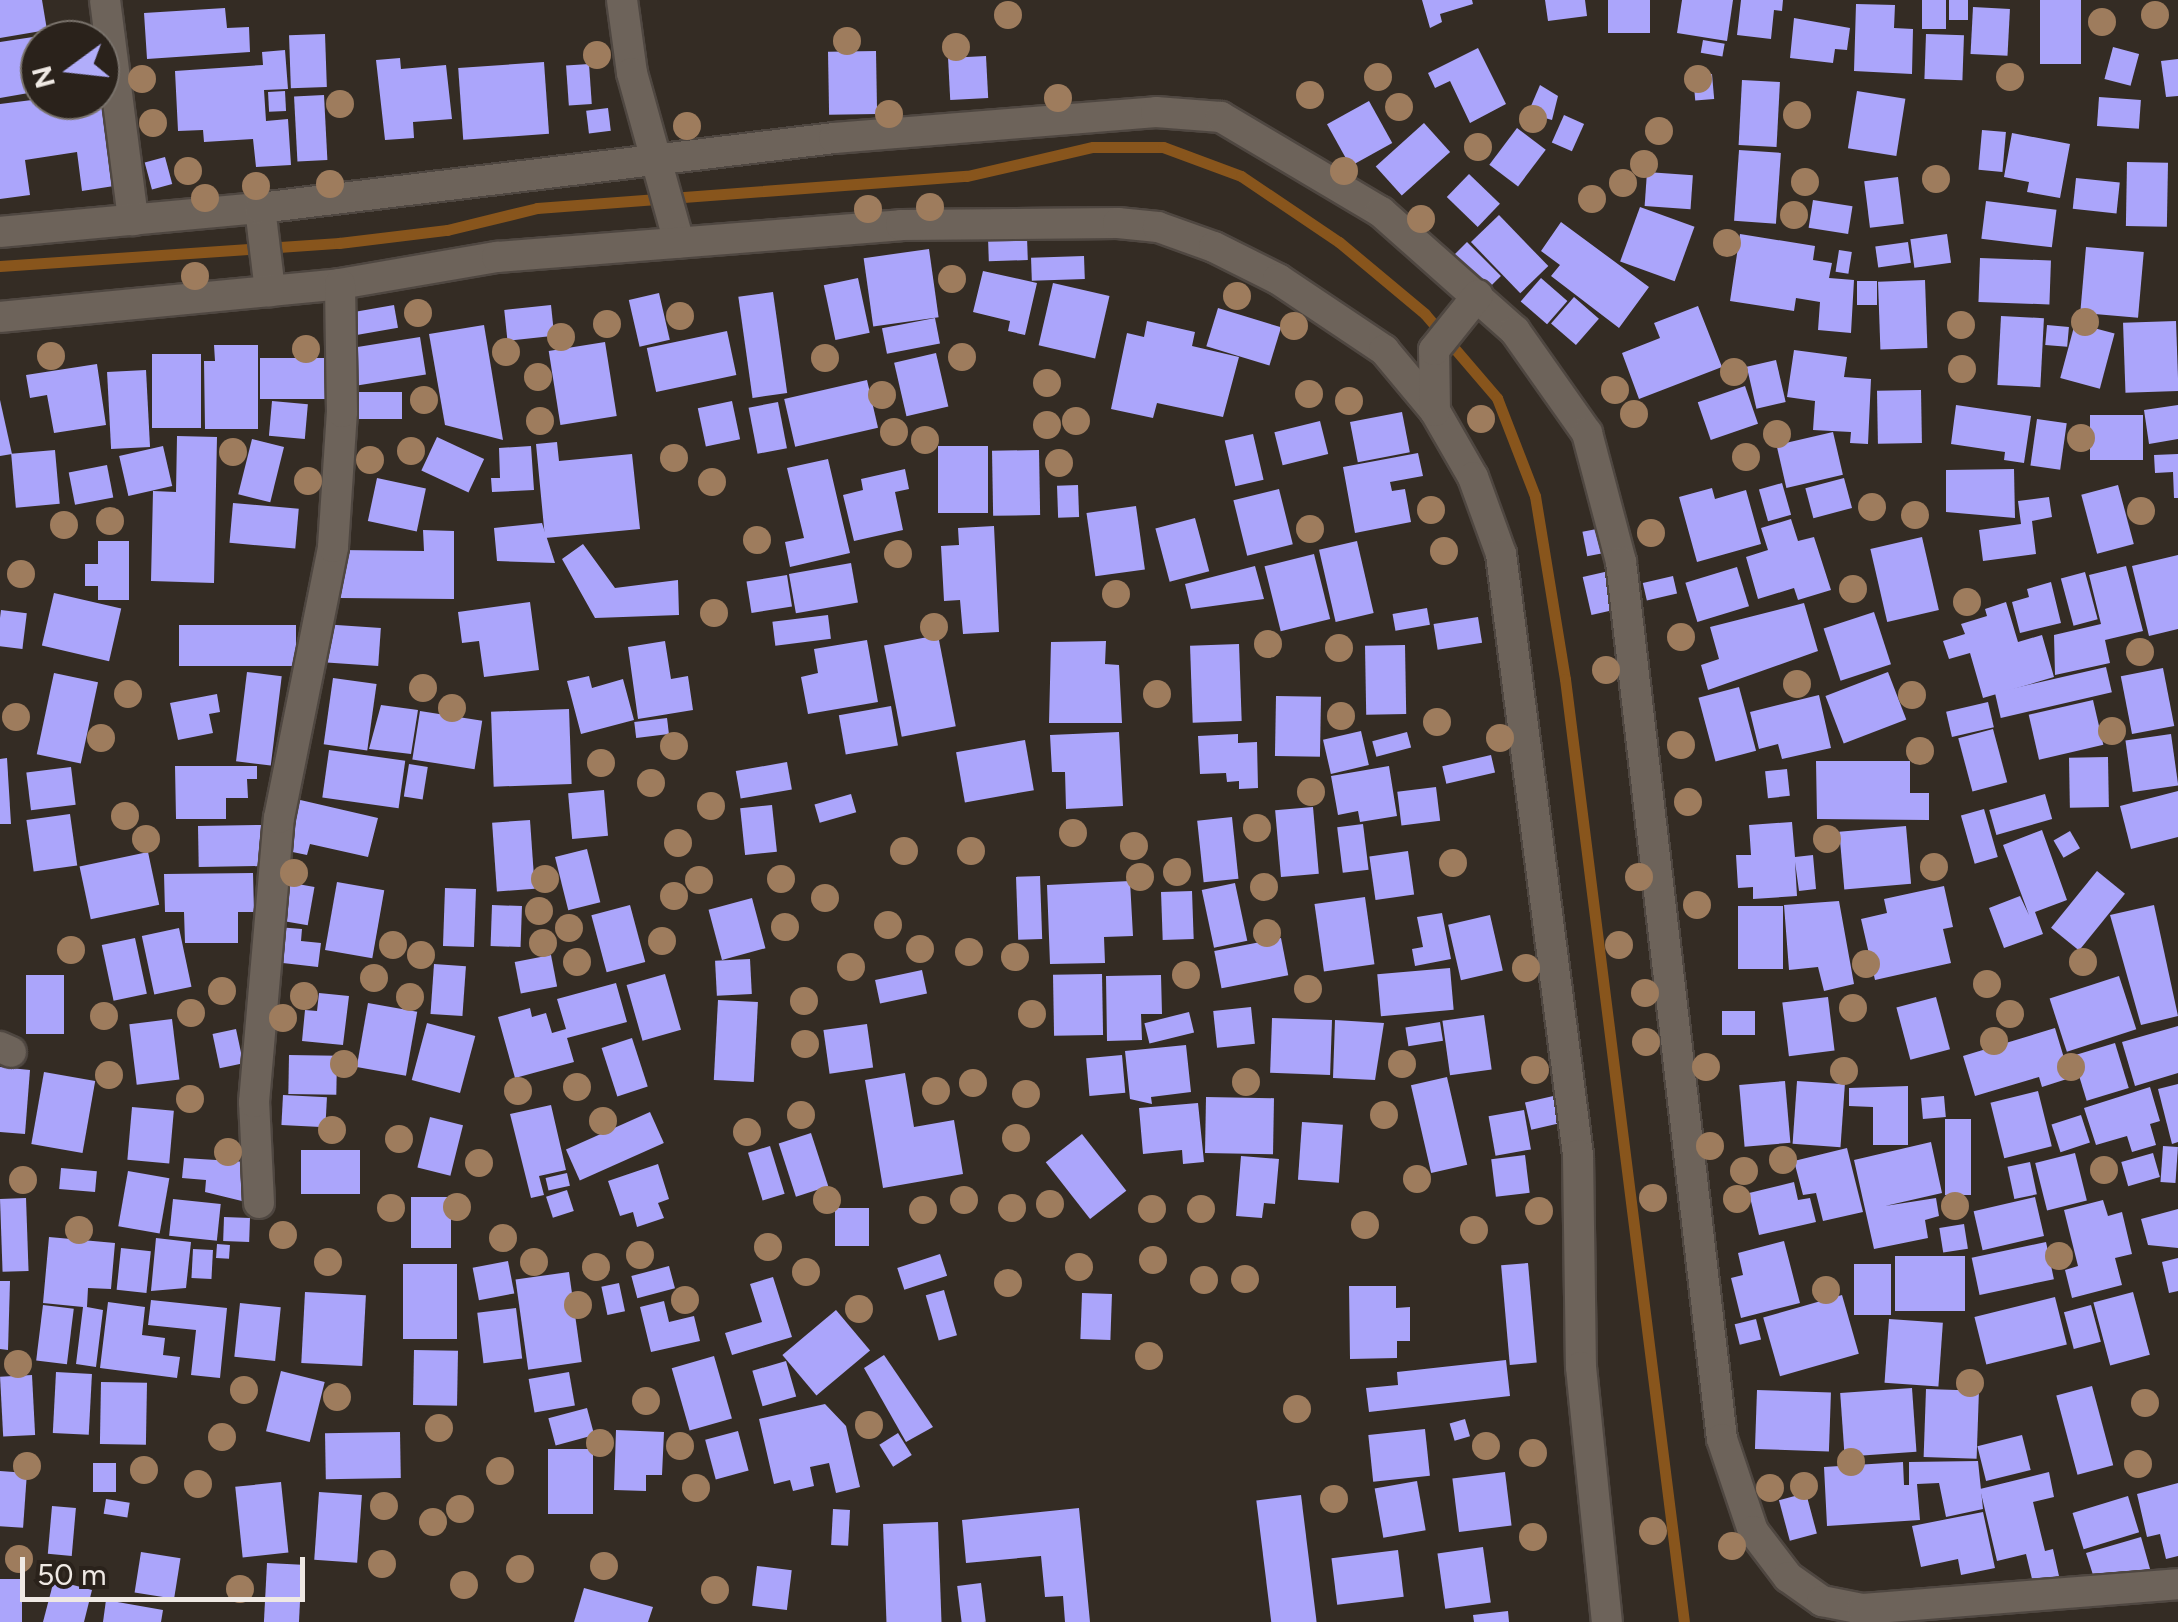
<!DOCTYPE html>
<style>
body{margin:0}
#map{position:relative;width:2178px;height:1622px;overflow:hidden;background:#342c24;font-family:Figtree,sans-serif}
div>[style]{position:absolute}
.stream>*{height:11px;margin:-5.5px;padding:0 5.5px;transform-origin:5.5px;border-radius:5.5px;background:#88551c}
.building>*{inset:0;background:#aba5fb;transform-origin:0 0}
.roads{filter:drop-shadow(2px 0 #4f4741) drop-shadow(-2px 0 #4f4741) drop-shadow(0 2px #4f4741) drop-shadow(0 -2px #4f4741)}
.street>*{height:30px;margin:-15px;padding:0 15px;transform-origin:15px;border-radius:15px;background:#6d635a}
.trees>*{width:28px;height:28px;margin:-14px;border-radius:50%;background:#9e7c5d}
span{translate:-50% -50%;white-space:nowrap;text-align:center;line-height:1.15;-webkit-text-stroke:10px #2a221b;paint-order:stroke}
.north{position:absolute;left:20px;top:20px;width:100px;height:100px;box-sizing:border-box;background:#2a221b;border:2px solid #79726b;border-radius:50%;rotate:255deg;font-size:28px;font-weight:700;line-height:40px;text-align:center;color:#efe9e4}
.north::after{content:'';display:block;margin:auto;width:35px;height:45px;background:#b1adfa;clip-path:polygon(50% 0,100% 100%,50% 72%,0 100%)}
.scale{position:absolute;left:20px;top:1557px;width:285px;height:45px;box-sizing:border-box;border:5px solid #efe9e4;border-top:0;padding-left:12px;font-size:30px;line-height:35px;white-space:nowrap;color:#efe9e4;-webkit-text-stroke:8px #2a221b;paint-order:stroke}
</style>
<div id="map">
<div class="stream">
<div style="left:0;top:266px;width:340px;rotate:-3.9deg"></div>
<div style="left:339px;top:243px;width:109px;rotate:-6.9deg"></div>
<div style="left:447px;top:230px;width:93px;rotate:-13.7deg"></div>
<div style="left:537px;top:208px;width:431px;rotate:-4.3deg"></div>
<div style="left:967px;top:176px;width:129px;rotate:-13deg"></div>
<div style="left:1093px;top:147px;width:70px"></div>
<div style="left:1163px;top:147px;width:83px;rotate:20.4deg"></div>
<div style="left:1241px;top:176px;width:118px;rotate:34deg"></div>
<div style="left:1339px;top:242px;width:112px;rotate:39.9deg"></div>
<div style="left:1425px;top:314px;width:111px;rotate:49.4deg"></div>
<div style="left:1497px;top:398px;width:105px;rotate:68.8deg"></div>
<div style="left:1535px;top:496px;width:185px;rotate:80.7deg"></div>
<div style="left:1565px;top:679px;width:950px;rotate:82.81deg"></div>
</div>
<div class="building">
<div style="clip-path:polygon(0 0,42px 0,47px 30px,0 38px)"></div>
<div style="clip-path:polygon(1422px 0,1472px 0,1473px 4px,1440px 14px,1442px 22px,1430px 28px)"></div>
<div style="clip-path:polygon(1545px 0,1585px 0,1587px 16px,1548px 21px)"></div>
<div style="left:1608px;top:0;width:42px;height:33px"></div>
<div style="clip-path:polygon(1682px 0,1733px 0,1727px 41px,1677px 33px)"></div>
<div style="clip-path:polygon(1741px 0,1783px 0,1782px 11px,1774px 10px,1771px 39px,1737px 35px)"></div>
<div style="left:1922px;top:0;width:24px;height:29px"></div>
<div style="left:1949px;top:0;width:19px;height:20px"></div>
<div style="left:2040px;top:0;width:41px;height:64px"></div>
<div style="clip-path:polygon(1856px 4px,1895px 5px,1894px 28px,1913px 29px,1912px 74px,1854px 71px)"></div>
<div style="left:1973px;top:7px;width:37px;height:47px;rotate:3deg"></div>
<div style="clip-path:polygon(225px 8px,227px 28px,249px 27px,250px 52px,147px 59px,144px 13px)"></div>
<div style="clip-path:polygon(1794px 18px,1850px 28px,1847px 50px,1835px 49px,1833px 63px,1790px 58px)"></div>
<div style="left:325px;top:34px;width:53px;height:36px;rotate:88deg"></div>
<div style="left:1926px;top:34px;width:38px;height:45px;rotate:2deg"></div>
<div style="clip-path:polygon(33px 37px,40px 91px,0 98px,0 42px)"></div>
<div style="left:1703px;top:40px;width:22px;height:13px;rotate:10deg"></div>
<div style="left:2113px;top:47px;width:27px;height:33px;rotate:15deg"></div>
<div style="clip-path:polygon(1478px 48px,1506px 104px,1470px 123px,1450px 81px,1435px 88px,1428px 73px)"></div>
<div style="clip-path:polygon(285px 50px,288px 89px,264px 90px,266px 121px,288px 119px,291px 165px,256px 167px,253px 139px,204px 142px,203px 130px,178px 131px,175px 71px,263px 65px,262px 52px)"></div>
<div style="left:876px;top:51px;width:63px;height:48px;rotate:89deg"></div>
<div style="left:986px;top:56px;width:42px;height:38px;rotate:87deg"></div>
<div style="clip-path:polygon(400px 58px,401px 69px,446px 65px,452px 119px,413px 122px,414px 138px,385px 140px,376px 60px)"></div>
<div style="clip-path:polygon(2178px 59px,2178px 96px,2166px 97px,2161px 61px)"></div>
<div style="left:544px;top:62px;width:72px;height:86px;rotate:86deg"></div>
<div style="left:589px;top:64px;width:40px;height:23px;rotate:86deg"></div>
<div style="left:1712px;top:74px;width:25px;height:19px;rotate:85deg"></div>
<div style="left:1742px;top:80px;width:38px;height:65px;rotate:3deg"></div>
<div style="clip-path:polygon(1540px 85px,1558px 96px,1552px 120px,1528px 113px)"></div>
<div style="left:285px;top:91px;width:20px;height:17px;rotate:87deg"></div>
<div style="left:1857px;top:91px;width:49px;height:58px;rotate:9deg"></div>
<div style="left:324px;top:95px;width:65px;height:30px;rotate:87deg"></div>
<div style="left:2099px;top:97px;width:42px;height:29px;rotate:4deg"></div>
<div style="clip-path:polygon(40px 99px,102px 100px,114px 186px,82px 191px,77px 152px,25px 160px,30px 195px,0 199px,0 104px)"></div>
<div style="left:1369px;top:101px;width:48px;height:48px;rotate:61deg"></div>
<div style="left:608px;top:108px;width:23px;height:22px;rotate:83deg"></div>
<div style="left:1564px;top:115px;width:22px;height:30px;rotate:24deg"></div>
<div style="left:1424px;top:123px;width:39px;height:65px;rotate:48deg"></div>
<div style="left:1517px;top:128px;width:36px;height:46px;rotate:37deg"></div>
<div style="left:1982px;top:130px;width:24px;height:40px;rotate:5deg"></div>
<div style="clip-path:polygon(2012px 133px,2070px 144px,2060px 198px,2027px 192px,2029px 182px,2004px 177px)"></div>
<div style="left:1739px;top:150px;width:42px;height:71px;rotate:4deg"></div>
<div style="left:165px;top:157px;width:28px;height:21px;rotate:75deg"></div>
<div style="left:2127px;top:162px;width:41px;height:64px;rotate:1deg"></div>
<div style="left:1647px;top:172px;width:46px;height:34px;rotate:4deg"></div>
<div style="left:1469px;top:174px;width:43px;height:32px;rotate:44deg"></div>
<div style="left:1898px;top:177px;width:47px;height:34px;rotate:83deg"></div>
<div style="left:2076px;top:178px;width:44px;height:31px;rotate:6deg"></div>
<div style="left:1813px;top:200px;width:40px;height:28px;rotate:9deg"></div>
<div style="left:1986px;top:201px;width:71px;height:38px;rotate:7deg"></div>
<div style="left:1640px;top:207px;width:58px;height:58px;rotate:20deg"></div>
<div style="left:1499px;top:215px;width:71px;height:39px;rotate:46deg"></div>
<div style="clip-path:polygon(1561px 222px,1649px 287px,1619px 328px,1551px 276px,1560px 265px,1541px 251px)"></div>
<div style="clip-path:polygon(1740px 234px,1815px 246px,1813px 260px,1832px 263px,1829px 278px,1854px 280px,1851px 333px,1818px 330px,1820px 302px,1796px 298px,1794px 311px,1730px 301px)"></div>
<div style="left:1947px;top:234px;width:29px;height:37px;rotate:82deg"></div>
<div style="left:1027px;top:237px;width:23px;height:39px;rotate:88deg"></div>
<div style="left:1467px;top:242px;width:48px;height:25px;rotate:45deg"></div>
<div style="left:1908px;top:242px;width:21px;height:33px;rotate:82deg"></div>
<div style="left:2086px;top:247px;width:58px;height:66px;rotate:5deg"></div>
<div style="left:929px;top:249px;width:69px;height:66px;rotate:82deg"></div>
<div style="left:1839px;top:250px;width:13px;height:22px;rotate:9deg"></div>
<div style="left:1084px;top:256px;width:23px;height:53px;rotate:88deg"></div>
<div style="left:1980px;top:258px;width:71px;height:44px;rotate:2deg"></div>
<div style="clip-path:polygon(983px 271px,1037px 283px,1025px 335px,1008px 331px,1010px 321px,973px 312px)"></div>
<div style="left:858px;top:278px;width:56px;height:35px;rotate:78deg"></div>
<div style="left:1541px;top:278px;width:35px;height:31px;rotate:41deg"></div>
<div style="left:1925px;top:280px;width:68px;height:47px;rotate:88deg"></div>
<div style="left:1857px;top:281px;width:20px;height:24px"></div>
<div style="left:1053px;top:283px;width:58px;height:64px;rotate:13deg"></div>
<div style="left:773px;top:292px;width:102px;height:35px;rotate:82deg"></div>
<div style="left:659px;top:293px;width:48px;height:31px;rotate:77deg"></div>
<div style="left:1574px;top:297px;width:33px;height:35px;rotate:41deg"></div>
<div style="left:394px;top:305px;width:23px;height:42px;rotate:80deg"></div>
<div style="left:551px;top:305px;width:31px;height:47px;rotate:84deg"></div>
<div style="clip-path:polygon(1698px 306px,1722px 367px,1639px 399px,1622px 353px,1660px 338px,1654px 323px)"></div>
<div style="left:1218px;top:308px;width:66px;height:40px;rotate:17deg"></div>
<div style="left:2001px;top:316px;width:43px;height:69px;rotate:3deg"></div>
<div style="left:935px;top:318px;width:26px;height:54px;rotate:79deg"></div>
<div style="clip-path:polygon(1147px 321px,1195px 332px,1192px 346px,1239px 357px,1223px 417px,1157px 403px,1153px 418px,1111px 409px,1127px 333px,1144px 337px)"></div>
<div style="left:2176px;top:321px;width:70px;height:53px;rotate:88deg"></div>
<div style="left:2075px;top:323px;width:41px;height:57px;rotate:15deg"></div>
<div style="clip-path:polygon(484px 325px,503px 440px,445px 425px,429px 334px)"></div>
<div style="left:2047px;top:325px;width:22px;height:20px;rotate:5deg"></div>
<div style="left:727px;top:331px;width:45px;height:82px;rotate:78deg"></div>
<div style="left:420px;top:337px;width:38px;height:68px;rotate:81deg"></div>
<div style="left:605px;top:342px;width:75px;height:57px;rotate:81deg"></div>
<div style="clip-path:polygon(214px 345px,258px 345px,258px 429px,205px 429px,204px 361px,215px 361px)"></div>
<div style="clip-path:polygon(1794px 350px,1847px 357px,1844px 377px,1871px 379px,1868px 444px,1850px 443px,1851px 432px,1813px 430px,1815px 401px,1787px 397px)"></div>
<div style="left:936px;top:353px;width:55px;height:43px;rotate:77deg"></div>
<div style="left:152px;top:354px;width:49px;height:74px"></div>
<div style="left:330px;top:358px;width:41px;height:70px;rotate:90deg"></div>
<div style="left:1776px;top:360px;width:43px;height:30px;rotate:77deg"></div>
<div style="clip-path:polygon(97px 364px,106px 425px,54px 433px,47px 395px,30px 398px,26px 375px)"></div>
<div style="left:146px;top:370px;width:77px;height:39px;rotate:87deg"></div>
<div style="left:867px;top:380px;width:49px;height:85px;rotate:77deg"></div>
<div style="left:1745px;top:386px;width:40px;height:50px;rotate:71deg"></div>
<div style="left:1921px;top:390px;width:53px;height:44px;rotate:89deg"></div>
<div style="left:357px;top:392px;width:45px;height:27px"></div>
<div style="clip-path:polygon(0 400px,12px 454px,0 456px)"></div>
<div style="left:272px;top:401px;width:36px;height:35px;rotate:5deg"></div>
<div style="left:732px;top:401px;width:39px;height:35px;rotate:78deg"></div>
<div style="left:778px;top:402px;width:47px;height:30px;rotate:79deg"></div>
<div style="clip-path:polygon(1956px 405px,2031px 416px,2024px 463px,2004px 460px,2005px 452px,1951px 444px)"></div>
<div style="clip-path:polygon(2178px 405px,2178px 439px,2149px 444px,2144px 410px)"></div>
<div style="left:1402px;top:412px;width:41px;height:53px;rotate:79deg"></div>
<div style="left:2090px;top:415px;width:53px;height:45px"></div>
<div style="left:2037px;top:419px;width:30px;height:47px;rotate:8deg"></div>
<div style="left:1320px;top:421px;width:34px;height:47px;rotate:76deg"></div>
<div style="left:1833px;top:432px;width:44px;height:58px;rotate:77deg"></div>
<div style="left:1253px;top:434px;width:47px;height:29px;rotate:77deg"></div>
<div style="clip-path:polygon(177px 436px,217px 437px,214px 583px,151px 581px,153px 491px,176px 492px)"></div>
<div style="left:437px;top:437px;width:52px;height:37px;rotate:25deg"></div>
<div style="left:252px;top:439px;width:33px;height:57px;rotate:14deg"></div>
<div style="clip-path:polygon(557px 442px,559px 461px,632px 454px,640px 529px,545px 538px,536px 444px)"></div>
<div style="left:163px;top:446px;width:41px;height:45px;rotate:77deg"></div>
<div style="clip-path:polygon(531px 446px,534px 490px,492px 492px,491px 478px,500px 478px,499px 448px)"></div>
<div style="left:938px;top:446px;width:50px;height:67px"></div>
<div style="left:55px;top:450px;width:54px;height:44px;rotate:85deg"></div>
<div style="left:1039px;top:450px;width:65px;height:47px;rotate:89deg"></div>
<div style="clip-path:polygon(1418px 453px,1423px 476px,1390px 482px,1392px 491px,1405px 489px,1411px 522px,1355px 533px,1343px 467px)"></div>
<div style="clip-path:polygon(2178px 454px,2178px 498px,2174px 498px,2173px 472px,2155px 473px,2154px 455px)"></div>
<div style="clip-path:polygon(828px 459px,850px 553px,790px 567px,785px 542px,804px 538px,787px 468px)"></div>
<div style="left:107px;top:465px;width:33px;height:39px;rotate:79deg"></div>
<div style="clip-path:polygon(905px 469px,909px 489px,895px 492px,903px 530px,854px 541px,843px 495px,863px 490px,861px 479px)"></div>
<div style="clip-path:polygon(2014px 469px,2015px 518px,1946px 512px,1946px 470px)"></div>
<div style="left:377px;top:478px;width:50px;height:44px;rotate:12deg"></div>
<div style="left:1844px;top:478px;width:31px;height:40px;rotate:75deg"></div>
<div style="left:1782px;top:483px;width:33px;height:24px;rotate:74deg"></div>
<div style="left:1078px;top:485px;width:32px;height:21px;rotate:88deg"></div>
<div style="left:2118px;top:485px;width:61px;height:38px;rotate:75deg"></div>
<div style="clip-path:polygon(1712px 488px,1715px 499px,1746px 490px,1761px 544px,1697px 562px,1679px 497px)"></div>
<div style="left:1279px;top:489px;width:57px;height:47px;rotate:76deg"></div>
<div style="clip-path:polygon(2049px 497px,2052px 517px,2032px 521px,2036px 554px,1983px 561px,1979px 530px,2021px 524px,2018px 501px)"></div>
<div style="left:233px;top:503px;width:66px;height:40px;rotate:5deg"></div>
<div style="left:1136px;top:506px;width:64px;height:50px;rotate:82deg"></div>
<div style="left:1195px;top:518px;width:55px;height:41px;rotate:75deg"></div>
<div style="clip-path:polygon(1791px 519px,1798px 541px,1814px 537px,1831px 590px,1798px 600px,1794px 588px,1758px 599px,1746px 557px,1768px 550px,1761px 528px)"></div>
<div style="clip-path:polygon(542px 523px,555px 563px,497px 561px,494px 528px)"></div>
<div style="clip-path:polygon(994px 526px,999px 632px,963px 634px,960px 600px,944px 601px,941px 546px,959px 545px,958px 528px)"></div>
<div style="left:1607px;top:527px;width:25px;height:25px;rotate:79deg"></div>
<div style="clip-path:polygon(423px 530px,454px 531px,454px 599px,339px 598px,339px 550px,424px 551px)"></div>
<div style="left:1922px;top:537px;width:75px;height:53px;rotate:77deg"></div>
<div style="clip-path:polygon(98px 541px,129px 541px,129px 600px,98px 600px,98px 586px,85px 586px,85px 564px,98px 564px)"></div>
<div style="left:1357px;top:541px;width:74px;height:39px;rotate:77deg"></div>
<div style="clip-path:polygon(583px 544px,615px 588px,678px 580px,679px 615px,595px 618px,562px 559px)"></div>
<div style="left:1314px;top:554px;width:67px;height:51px;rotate:76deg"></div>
<div style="clip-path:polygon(2178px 555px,2178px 629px,2149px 636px,2132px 566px)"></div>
<div style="left:851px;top:563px;width:40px;height:63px;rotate:80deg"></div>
<div style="clip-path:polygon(1255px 566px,1264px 599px,1191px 609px,1185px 584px)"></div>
<div style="clip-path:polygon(2126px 566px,2143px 631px,2105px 640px,2110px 663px,2055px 675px,2054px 635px,2101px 624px,2089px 575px)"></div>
<div style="left:1737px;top:567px;width:41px;height:54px;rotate:73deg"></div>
<div style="left:1609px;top:571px;width:39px;height:27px;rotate:77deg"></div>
<div style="left:2085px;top:572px;width:49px;height:25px;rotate:75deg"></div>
<div style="left:787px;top:575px;width:32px;height:41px;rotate:81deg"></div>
<div style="left:1673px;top:576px;width:18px;height:31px;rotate:77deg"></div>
<div style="clip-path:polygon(2051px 582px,2061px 623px,2020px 633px,2012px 602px,2029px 597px,2027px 589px)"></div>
<div style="left:54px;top:593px;width:69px;height:54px;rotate:13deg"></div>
<div style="clip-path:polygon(530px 602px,539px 670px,484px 677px,479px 641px,462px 643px,458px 612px)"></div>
<div style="clip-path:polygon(2006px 602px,2018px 642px,2042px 635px,2054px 677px,1983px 698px,1970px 653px,1949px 659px,1943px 641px,1965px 634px,1961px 624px,1987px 616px,1985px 609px)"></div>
<div style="clip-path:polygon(1804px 603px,1818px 651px,1708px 690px,1701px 665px,1719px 659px,1710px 627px)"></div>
<div style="left:1427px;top:608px;width:17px;height:35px;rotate:80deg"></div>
<div style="left:1px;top:610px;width:26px;height:36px;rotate:7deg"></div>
<div style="left:1874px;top:612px;width:55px;height:53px;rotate:72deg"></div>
<div style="left:828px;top:615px;width:24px;height:56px;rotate:83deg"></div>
<div style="left:1478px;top:617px;width:26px;height:45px;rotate:81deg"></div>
<div style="left:322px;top:624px;width:59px;height:38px;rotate:4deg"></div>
<div style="left:179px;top:625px;width:117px;height:41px"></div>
<div style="left:938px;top:635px;width:93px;height:55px;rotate:79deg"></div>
<div style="clip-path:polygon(867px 640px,878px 702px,808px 714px,801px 677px,818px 673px,814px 649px)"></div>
<div style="clip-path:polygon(665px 641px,671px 679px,688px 676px,693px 710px,638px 719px,628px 647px)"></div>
<div style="clip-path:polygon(1106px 641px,1105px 664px,1119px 665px,1122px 723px,1049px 723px,1051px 642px)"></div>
<div style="left:1239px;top:644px;width:77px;height:49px;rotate:88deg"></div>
<div style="left:1405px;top:645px;width:69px;height:40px;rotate:89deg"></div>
<div style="left:2106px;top:667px;width:26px;height:114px;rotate:77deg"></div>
<div style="left:2163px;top:668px;width:59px;height:43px;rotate:79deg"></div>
<div style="left:247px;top:672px;width:35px;height:90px;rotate:7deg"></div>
<div style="left:1888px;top:672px;width:51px;height:67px;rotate:69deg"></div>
<div style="left:54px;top:673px;width:45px;height:83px;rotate:12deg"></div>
<div style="clip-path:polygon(589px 676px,592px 688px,623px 679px,634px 720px,581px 734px,567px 681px)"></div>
<div style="left:333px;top:678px;width:44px;height:67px;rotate:8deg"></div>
<div style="left:1739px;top:687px;width:66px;height:42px;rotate:75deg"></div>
<div style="clip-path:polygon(217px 694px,220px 712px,209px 714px,213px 733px,178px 740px,170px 703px)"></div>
<div style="clip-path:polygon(1819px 695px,1831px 748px,1782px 759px,1778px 744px,1759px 749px,1750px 712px)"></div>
<div style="left:1276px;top:696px;width:45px;height:60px;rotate:1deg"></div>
<div style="left:2093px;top:700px;width:46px;height:66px;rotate:77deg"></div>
<div style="left:1988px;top:702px;width:26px;height:43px;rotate:77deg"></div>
<div style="clip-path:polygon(381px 705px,418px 710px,411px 754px,369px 749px)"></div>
<div style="left:891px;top:706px;width:40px;height:53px;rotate:80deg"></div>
<div style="left:569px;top:709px;width:75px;height:78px;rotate:88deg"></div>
<div style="left:420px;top:711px;width:63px;height:49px;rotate:9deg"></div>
<div style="left:667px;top:718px;width:16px;height:33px;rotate:83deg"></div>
<div style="left:1993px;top:729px;width:55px;height:36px;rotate:75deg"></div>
<div style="left:1361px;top:731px;width:35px;height:39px;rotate:77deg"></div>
<div style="clip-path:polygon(1119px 732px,1123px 806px,1066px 809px,1065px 772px,1052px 772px,1050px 735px)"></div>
<div style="left:1407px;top:732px;width:16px;height:36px;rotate:75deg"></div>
<div style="clip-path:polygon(1238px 734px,1238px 743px,1257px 742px,1258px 788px,1239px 789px,1239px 781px,1227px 782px,1226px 773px,1200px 774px,1198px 736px)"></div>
<div style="left:2171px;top:734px;width:52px;height:46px;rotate:82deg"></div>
<div style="left:1025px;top:740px;width:51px;height:70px;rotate:80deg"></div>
<div style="left:329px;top:750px;width:77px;height:48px;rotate:8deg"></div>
<div style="left:1491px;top:755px;width:18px;height:50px;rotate:77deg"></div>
<div style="left:2108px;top:757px;width:50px;height:39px;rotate:89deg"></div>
<div style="clip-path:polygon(7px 758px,11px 824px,0 824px,0 759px)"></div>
<div style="clip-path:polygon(1816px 761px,1910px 761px,1910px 793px,1929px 793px,1929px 820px,1817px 819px)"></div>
<div style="left:787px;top:762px;width:28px;height:52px;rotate:80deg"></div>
<div style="left:409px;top:764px;width:19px;height:33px;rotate:9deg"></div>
<div style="clip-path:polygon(175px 766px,257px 766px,257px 779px,247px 779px,248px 798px,226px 798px,226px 819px,176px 819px)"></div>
<div style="clip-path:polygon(1389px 766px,1397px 816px,1360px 822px,1358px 811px,1338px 815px,1331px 776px)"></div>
<div style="left:71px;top:767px;width:38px;height:45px;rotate:83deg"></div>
<div style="left:1787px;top:769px;width:27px;height:22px;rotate:84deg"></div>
<div style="left:1436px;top:787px;width:34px;height:39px;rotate:83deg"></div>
<div style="left:604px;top:790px;width:46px;height:36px;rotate:85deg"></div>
<div style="clip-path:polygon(2178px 791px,2178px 837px,2131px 849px,2120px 806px)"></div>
<div style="left:851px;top:794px;width:19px;height:38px;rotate:74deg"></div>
<div style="left:2045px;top:794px;width:26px;height:58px;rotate:74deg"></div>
<div style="clip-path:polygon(296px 799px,378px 818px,368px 857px,310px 844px,307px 855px,278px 849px)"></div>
<div style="left:772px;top:805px;width:47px;height:32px;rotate:84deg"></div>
<div style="left:1313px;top:807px;width:67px;height:38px;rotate:85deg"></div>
<div style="left:1984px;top:809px;width:50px;height:24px;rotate:74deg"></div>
<div style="left:70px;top:814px;width:52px;height:44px;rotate:82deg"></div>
<div style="left:1232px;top:817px;width:62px;height:35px;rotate:84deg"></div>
<div style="left:530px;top:820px;width:69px;height:38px;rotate:86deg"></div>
<div style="clip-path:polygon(1792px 822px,1795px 857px,1813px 855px,1816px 889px,1799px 891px,1795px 862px,1797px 896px,1753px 899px,1753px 887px,1738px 888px,1736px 855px,1751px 855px,1749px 825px)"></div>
<div style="left:1363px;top:824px;width:46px;height:26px;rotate:83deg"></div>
<div style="left:261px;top:825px;width:41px;height:63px;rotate:89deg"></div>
<div style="left:1906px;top:826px;width:58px;height:67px;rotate:85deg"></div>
<div style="clip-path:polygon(2042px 830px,2067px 900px,2035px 912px,2043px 934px,2004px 948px,1989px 908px,2020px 896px,2029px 915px,2003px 845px)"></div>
<div style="left:2070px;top:831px;width:20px;height:19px;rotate:60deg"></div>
<div style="left:587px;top:849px;width:55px;height:33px;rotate:76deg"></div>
<div style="left:1408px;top:851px;width:44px;height:39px;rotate:82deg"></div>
<div style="left:148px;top:852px;width:54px;height:70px;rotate:78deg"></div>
<div style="left:2097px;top:871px;width:36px;height:73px;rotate:39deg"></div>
<div style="clip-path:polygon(253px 873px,254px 912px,238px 912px,238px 943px,185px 943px,184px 912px,165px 912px,164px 874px)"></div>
<div style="left:1040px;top:876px;width:63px;height:24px;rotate:88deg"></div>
<div style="left:281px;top:881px;width:34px;height:39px;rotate:10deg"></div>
<div style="clip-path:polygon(1130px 881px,1133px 936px,1104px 937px,1105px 963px,1050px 964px,1047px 885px)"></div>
<div style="left:337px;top:882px;width:48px;height:69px;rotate:10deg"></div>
<div style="left:1235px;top:883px;width:59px;height:34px;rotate:78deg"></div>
<div style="clip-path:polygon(1944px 886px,1953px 927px,1943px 929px,1951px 963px,1875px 980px,1861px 919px,1887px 913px,1884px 899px)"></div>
<div style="left:445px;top:888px;width:31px;height:58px;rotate:2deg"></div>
<div style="left:1192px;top:891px;width:48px;height:31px;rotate:88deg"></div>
<div style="left:1365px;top:897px;width:68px;height:51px;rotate:82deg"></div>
<div style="left:752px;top:898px;width:52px;height:45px;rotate:75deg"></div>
<div style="clip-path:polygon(1839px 901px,1854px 984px,1824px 991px,1818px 967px,1789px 970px,1784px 905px)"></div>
<div style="left:492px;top:905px;width:30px;height:41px;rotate:2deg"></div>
<div style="left:630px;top:905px;width:59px;height:40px;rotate:75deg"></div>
<div style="clip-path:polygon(2154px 905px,2178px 1016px,2141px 1025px,2110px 915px)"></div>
<div style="left:1738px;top:906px;width:45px;height:63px"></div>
<div style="clip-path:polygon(1442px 913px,1451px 959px,1415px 966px,1412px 949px,1423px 947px,1417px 917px)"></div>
<div style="left:1490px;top:915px;width:57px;height:43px;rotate:77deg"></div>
<div style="clip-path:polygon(277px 927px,302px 929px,301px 941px,321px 943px,318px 967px,274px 962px)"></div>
<div style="left:179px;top:928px;width:60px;height:38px;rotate:78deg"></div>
<div style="left:135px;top:938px;width:57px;height:34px;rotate:78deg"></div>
<div style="left:1281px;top:938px;width:38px;height:68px;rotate:79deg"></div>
<div style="left:551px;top:955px;width:32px;height:37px;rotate:79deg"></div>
<div style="left:750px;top:959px;width:35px;height:35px;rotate:87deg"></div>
<div style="left:434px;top:964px;width:32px;height:50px;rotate:4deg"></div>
<div style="left:1450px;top:968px;width:42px;height:73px;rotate:85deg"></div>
<div style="left:922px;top:970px;width:24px;height:48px;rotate:78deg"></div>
<div style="left:665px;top:974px;width:58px;height:40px;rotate:74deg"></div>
<div style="left:1102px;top:974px;width:61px;height:49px;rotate:89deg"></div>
<div style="left:26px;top:975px;width:38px;height:59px"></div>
<div style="clip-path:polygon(1161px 975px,1162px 1014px,1141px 1014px,1142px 1040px,1107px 1041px,1106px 976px)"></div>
<div style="left:2119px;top:976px;width:56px;height:73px;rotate:72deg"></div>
<div style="clip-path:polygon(616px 983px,627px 1022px,567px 1038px,574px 1062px,515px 1078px,498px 1017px,530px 1008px,532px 1017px,546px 1013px,552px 1033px,566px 1029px,557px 999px)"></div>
<div style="clip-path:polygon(319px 993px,349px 996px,343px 1045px,302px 1041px,305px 1010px,317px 1011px)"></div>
<div style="left:1828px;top:997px;width:54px;height:46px;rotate:83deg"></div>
<div style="left:1936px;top:997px;width:54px;height:41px;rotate:75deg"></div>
<div style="left:718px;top:1000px;width:40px;height:80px;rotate:3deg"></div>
<div style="left:368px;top:1003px;width:50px;height:65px;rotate:10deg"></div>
<div style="left:1251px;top:1007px;width:37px;height:38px;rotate:84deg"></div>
<div style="left:1722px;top:1011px;width:33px;height:24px"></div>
<div style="left:1189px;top:1012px;width:21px;height:46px;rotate:76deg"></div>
<div style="left:1484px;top:1015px;width:55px;height:42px;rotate:82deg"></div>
<div style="left:172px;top:1019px;width:61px;height:43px;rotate:83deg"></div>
<div style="left:1332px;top:1020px;width:55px;height:60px;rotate:92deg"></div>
<div style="clip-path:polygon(1335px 1020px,1384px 1023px,1375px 1080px,1333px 1078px)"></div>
<div style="left:1440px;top:1022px;width:19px;height:35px;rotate:81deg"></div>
<div style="left:427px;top:1023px;width:50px;height:59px;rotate:15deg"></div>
<div style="left:867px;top:1024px;width:44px;height:44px;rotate:82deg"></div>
<div style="clip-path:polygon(2178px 1026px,2178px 1073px,2135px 1086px,2122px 1042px)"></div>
<div style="clip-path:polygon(2055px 1028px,2070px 1078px,2042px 1087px,2039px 1077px,1975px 1096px,1963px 1056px)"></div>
<div style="left:236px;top:1029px;width:35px;height:24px;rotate:78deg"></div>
<div style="left:632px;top:1038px;width:51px;height:32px;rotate:72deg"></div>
<div style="left:2115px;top:1043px;width:47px;height:44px;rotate:73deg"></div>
<div style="clip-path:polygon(1186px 1045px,1191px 1092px,1151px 1097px,1152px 1104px,1130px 1099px,1125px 1051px)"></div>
<div style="left:289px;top:1055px;width:48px;height:39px;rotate:1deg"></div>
<div style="left:1122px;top:1055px;width:38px;height:36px;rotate:85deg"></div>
<div style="clip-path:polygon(0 1067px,30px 1070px,25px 1134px,0 1132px)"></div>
<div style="left:44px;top:1072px;width:52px;height:73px;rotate:10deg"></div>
<div style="clip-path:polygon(905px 1073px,914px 1127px,954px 1120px,963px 1174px,883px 1188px,865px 1080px)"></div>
<div style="left:1447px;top:1077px;width:90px;height:37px;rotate:77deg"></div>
<div style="left:1785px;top:1081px;width:62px;height:46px;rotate:85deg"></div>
<div style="left:1797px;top:1081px;width:48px;height:63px;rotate:4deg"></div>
<div style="clip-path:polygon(2178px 1084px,2178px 1142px,2172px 1144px,2158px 1089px)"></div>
<div style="clip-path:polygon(1908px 1086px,1908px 1145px,1873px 1145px,1873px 1107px,1849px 1106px,1849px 1088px)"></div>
<div style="clip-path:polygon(2150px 1087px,2160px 1121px,2150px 1124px,2156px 1145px,2132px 1152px,2127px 1136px,2096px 1145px,2084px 1108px)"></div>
<div style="left:2038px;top:1091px;width:57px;height:49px;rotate:76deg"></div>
<div style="left:1562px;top:1094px;width:28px;height:38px;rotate:77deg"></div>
<div style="left:283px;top:1095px;width:44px;height:30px;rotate:3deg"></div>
<div style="left:1944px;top:1096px;width:21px;height:23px;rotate:85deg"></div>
<div style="left:1206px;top:1097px;width:68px;height:56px;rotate:1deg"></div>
<div style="clip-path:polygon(1198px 1103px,1204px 1162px,1183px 1164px,1182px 1150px,1143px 1154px,1139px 1108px)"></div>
<div style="clip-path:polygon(551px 1105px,566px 1170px,539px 1176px,544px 1195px,531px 1198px,510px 1114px)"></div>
<div style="left:132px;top:1107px;width:42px;height:53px;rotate:5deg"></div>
<div style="left:1524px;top:1110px;width:40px;height:36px;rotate:80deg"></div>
<div style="left:650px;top:1112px;width:34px;height:92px;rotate:66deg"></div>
<div style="left:2081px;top:1115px;width:29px;height:31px;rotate:72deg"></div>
<div style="left:430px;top:1117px;width:34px;height:52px;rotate:14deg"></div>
<div style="left:1945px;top:1119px;width:26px;height:76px"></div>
<div style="left:1302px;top:1122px;width:41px;height:58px;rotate:4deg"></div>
<div style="left:811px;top:1133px;width:56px;height:34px;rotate:72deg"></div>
<div style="left:1082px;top:1134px;width:72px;height:46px;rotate:52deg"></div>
<div style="clip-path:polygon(1931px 1142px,1942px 1193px,1885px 1206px,1936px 1198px,1939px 1216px,1925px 1220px,1928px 1238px,1874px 1249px,1854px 1160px)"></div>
<div style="left:770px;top:1146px;width:50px;height:23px;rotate:73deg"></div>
<div style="left:2163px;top:1146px;width:15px;height:36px;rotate:4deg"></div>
<div style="clip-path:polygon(1847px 1148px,1863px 1212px,1823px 1221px,1816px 1193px,1803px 1195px,1794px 1161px)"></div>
<div style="left:360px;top:1150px;width:44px;height:59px;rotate:90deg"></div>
<div style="left:2075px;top:1153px;width:49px;height:41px;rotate:76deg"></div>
<div style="left:2153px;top:1153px;width:25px;height:33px;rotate:74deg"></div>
<div style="left:1525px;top:1155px;width:38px;height:34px;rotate:83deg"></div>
<div style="clip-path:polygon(1241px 1156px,1279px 1159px,1275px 1204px,1264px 1203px,1262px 1218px,1236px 1216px)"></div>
<div style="clip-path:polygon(184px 1158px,248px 1162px,246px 1202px,205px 1192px,206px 1180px,182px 1178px)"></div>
<div style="left:2030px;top:1162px;width:33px;height:23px;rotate:78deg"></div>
<div style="clip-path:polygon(658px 1164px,669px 1199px,658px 1203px,664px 1218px,637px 1227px,633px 1212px,620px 1216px,608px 1181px)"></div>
<div style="left:61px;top:1168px;width:36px;height:21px;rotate:5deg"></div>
<div style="left:128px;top:1171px;width:42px;height:56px;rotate:10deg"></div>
<div style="left:567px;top:1173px;width:13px;height:22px;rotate:77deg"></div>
<div style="clip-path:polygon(1794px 1182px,1798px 1200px,1810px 1198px,1816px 1222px,1759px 1235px,1749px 1193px)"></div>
<div style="left:567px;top:1190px;width:22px;height:22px;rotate:72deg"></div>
<div style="left:411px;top:1197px;width:40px;height:51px"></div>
<div style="left:2035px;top:1197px;width:40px;height:63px;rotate:77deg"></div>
<div style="left:26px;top:1198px;width:73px;height:26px;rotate:88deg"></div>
<div style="left:173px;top:1199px;width:48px;height:37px;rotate:6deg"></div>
<div style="clip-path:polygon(2103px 1200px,2108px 1216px,2122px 1212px,2132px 1254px,2115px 1258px,2122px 1285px,2072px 1298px,2065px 1270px,2078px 1266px,2064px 1210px)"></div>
<div style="left:835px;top:1208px;width:34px;height:38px"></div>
<div style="clip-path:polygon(2178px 1209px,2178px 1248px,2148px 1245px,2141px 1219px)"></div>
<div style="left:224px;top:1217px;width:26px;height:24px;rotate:2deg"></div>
<div style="left:1964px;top:1224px;width:25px;height:25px;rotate:81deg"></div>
<div style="clip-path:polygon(49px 1237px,115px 1243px,111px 1289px,88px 1288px,87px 1307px,103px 1310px,96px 1367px,76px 1364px,83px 1307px,43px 1303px)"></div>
<div style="clip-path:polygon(156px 1238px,191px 1242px,186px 1288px,151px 1291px)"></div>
<div style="clip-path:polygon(1784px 1241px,1800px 1303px,1741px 1318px,1731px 1278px,1743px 1275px,1738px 1253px)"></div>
<div style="left:2046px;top:1242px;width:38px;height:76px;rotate:78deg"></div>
<div style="left:217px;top:1244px;width:13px;height:14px;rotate:4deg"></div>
<div style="left:121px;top:1248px;width:30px;height:42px;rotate:6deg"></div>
<div style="left:193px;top:1249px;width:20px;height:29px;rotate:3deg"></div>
<div style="left:940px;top:1254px;width:23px;height:45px;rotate:72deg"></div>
<div style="left:1895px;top:1256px;width:70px;height:55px"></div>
<div style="clip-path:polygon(2178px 1258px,2178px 1291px,2169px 1293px,2162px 1262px)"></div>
<div style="left:508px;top:1261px;width:33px;height:36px;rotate:79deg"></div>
<div style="left:1528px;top:1263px;width:100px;height:27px;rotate:85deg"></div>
<div style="left:403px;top:1264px;width:54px;height:75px"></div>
<div style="left:1854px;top:1264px;width:37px;height:51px"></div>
<div style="left:669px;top:1266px;width:23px;height:39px;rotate:75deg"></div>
<div style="left:569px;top:1272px;width:91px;height:54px;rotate:82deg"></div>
<div style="clip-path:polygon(773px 1277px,792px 1337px,732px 1355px,725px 1333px,762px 1322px,750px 1284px)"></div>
<div style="clip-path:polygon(0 1281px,10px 1281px,8px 1350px,0 1349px)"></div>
<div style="left:619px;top:1283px;width:29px;height:18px;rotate:78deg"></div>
<div style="clip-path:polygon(1349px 1286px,1396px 1286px,1396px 1308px,1410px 1307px,1410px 1341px,1397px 1341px,1397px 1358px,1350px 1359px)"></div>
<div style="left:944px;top:1290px;width:47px;height:19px;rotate:74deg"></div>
<div style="left:305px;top:1292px;width:61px;height:71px;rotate:3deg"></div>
<div style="left:2133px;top:1292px;width:65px;height:41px;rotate:75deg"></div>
<div style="left:1082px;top:1293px;width:30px;height:46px;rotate:2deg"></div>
<div style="left:1842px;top:1295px;width:61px;height:82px;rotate:74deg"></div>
<div style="left:2055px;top:1297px;width:49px;height:83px;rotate:76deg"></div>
<div style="clip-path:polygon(151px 1300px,227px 1308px,220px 1378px,191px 1375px,196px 1330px,148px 1325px)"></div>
<div style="clip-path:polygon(664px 1301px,669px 1322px,694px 1316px,700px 1341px,651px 1352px,640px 1307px)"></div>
<div style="clip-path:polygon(108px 1302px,145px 1307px,142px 1335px,165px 1338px,163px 1355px,180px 1357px,177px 1378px,100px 1368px)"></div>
<div style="left:240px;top:1303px;width:41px;height:54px;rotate:6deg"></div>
<div style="left:43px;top:1305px;width:31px;height:56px;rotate:7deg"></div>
<div style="left:2091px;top:1305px;width:38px;height:28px;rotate:75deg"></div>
<div style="left:516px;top:1308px;width:51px;height:39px;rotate:83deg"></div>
<div style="left:836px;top:1310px;width:53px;height:70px;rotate:50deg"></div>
<div style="left:1756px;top:1319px;width:21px;height:22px;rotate:76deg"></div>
<div style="left:1889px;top:1319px;width:54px;height:64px;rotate:4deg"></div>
<div style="left:414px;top:1350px;width:44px;height:55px;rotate:1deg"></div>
<div style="clip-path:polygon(884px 1355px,933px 1427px,906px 1442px,864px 1368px)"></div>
<div style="left:714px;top:1356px;width:65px;height:44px;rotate:74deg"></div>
<div style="clip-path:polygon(1506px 1360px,1510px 1396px,1369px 1412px,1366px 1388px,1398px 1385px,1397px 1372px)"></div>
<div style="left:786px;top:1361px;width:37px;height:35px;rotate:74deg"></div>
<div style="left:281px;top:1371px;width:45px;height:62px;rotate:14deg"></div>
<div style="left:56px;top:1372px;width:36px;height:61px;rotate:3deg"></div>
<div style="left:569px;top:1372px;width:34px;height:41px;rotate:80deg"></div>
<div style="left:32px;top:1375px;width:60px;height:32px;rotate:87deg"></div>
<div style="left:101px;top:1382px;width:46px;height:62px;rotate:1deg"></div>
<div style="left:2092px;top:1386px;width:82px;height:37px;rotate:75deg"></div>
<div style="left:1912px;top:1388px;width:64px;height:72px;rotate:86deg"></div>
<div style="left:1926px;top:1389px;width:53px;height:68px;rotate:2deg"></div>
<div style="left:1757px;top:1390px;width:74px;height:59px;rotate:2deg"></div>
<div style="clip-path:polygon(825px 1404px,846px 1426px,860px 1487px,836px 1493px,829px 1463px,810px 1467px,814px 1486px,793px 1491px,790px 1480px,774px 1484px,759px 1419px)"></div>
<div style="left:587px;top:1408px;width:28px;height:40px;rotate:75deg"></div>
<div style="left:1465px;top:1419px;width:18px;height:16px;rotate:74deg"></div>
<div style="left:1425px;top:1429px;width:47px;height:57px;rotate:84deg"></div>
<div style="clip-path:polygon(616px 1430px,664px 1432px,662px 1475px,646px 1475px,646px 1491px,614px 1490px)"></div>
<div style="left:738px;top:1431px;width:41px;height:34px;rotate:75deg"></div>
<div style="left:400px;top:1432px;width:46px;height:75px;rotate:89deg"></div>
<div style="left:898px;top:1433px;width:26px;height:22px;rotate:58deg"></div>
<div style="left:2022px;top:1435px;width:36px;height:46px;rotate:76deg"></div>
<div style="left:548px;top:1449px;width:45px;height:65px"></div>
<div style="clip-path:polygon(1978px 1461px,1983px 1509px,1946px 1517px,1939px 1483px,1917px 1484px,1920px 1520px,1827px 1526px,1824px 1467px,1903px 1462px,1904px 1485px,1909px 1485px,1909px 1462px)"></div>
<div style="left:93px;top:1463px;width:23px;height:29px"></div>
<div style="left:0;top:1471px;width:27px;height:55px;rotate:4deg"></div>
<div style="left:1505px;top:1472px;width:54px;height:53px;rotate:83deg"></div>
<div style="clip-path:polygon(2049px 1472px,2054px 1497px,2033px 1502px,2045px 1551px,2053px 1549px,2059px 1576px,2033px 1583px,2026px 1554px,1997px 1561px,1980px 1489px)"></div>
<div style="left:1417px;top:1481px;width:50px;height:43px;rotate:80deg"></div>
<div style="left:281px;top:1482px;width:71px;height:46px;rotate:84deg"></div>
<div style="clip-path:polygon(2178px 1483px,2178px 1556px,2166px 1559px,2160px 1534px,2147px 1537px,2137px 1494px)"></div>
<div style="left:319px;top:1492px;width:43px;height:68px;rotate:4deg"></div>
<div style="left:1806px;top:1493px;width:42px;height:28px;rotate:75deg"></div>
<div style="left:1301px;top:1495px;width:128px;height:45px;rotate:83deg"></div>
<div style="left:2128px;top:1496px;width:38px;height:58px;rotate:73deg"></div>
<div style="left:106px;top:1499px;width:24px;height:15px;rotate:9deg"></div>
<div style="left:52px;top:1506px;width:24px;height:48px;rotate:5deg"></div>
<div style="clip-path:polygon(1079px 1508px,1090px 1622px,1065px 1622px,1063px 1596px,1045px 1597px,1041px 1556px,966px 1563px,962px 1520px)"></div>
<div style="left:833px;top:1509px;width:17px;height:36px;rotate:3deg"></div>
<div style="clip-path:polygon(1983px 1512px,1995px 1568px,1961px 1575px,1958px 1559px,1921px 1567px,1912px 1526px)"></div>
<div style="left:938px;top:1522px;width:100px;height:55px;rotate:88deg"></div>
<div style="clip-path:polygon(2141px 1537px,2150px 1569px,2094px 1578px,2086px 1553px)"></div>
<div style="left:1483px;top:1547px;width:56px;height:46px;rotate:82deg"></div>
<div style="left:1398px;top:1550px;width:47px;height:67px;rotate:83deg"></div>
<div style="left:141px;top:1552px;width:40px;height:41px;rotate:9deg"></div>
<div style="left:267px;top:1563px;width:35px;height:59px;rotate:3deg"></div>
<div style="left:757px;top:1566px;width:35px;height:40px;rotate:7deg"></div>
<div style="left:0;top:1579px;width:22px;height:43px"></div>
<div style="clip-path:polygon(54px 1580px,92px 1590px,84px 1622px,43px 1622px)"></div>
<div style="left:981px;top:1583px;width:39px;height:24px;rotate:83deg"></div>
<div style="clip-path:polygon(584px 1588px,653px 1607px,648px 1622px,574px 1622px)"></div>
<div style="clip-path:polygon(106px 1600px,163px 1610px,161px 1622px,103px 1622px)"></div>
<div style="clip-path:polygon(1508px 1611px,1509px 1622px,1474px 1622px,1473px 1615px)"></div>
</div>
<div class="roads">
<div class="street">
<div style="left:105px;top:0;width:222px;rotate:82.7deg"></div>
<div style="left:622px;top:0;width:74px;rotate:82.2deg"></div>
<div style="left:632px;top:73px;width:176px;rotate:74.5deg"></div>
<div style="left:260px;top:208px;width:84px;rotate:83.1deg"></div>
<div style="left:0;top:232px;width:261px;rotate:-5.3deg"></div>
<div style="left:260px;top:208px;width:578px;rotate:-6.95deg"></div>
<div style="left:834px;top:138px;width:323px;rotate:-4.6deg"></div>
<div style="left:1156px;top:112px;width:65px;rotate:4.4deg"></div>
<div style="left:1221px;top:117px;width:186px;rotate:30.7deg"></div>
<div style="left:1381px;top:212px;width:179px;rotate:41.6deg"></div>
<div style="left:1515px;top:331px;width:125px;rotate:54.8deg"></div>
<div style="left:1587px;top:433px;width:133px;rotate:75.2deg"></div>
<div style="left:1621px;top:562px;width:883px;rotate:83.43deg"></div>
<div style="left:1722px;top:1439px;width:97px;rotate:71.4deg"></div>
<div style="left:1753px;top:1531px;width:58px;rotate:52.7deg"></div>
<div style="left:1788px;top:1577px;width:42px;rotate:35.2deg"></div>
<div style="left:1822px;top:1601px;width:41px;rotate:11.3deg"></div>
<div style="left:1862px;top:1609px;width:317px;rotate:-4.5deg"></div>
<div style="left:0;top:317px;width:342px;rotate:-5.5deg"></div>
<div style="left:340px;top:284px;width:159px;rotate:-9.8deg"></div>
<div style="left:497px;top:257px;width:405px;rotate:-4.5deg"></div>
<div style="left:901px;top:225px;width:217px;rotate:-0.5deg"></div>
<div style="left:1118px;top:223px;width:40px;rotate:5.7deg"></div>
<div style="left:1158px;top:227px;width:59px;rotate:19.7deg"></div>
<div style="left:1214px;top:247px;width:72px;rotate:26.6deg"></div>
<div style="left:1278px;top:279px;width:128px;rotate:33.8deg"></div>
<div style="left:1384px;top:350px;width:80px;rotate:50.1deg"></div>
<div style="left:1435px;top:411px;width:76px;rotate:60.1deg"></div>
<div style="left:1473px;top:477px;width:82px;rotate:70deg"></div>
<div style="left:1501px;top:554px;width:606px;rotate:82.7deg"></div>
<div style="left:1578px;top:1155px;width:212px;rotate:89.2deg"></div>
<div style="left:1581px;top:1367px;width:256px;rotate:84.2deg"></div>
<div style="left:1435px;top:411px;width:61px;rotate:-90.9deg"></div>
<div style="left:1434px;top:350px;width:70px;rotate:-51.3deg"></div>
<div style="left:0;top:1047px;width:12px;rotate:24deg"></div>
<div style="left:259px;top:1203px;width:101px;rotate:-92.8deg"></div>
<div style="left:254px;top:1102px;width:285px;rotate:-85deg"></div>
<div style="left:279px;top:818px;width:276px;rotate:-78.7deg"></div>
<div style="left:333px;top:547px;width:135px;rotate:-86.2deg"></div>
<div style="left:342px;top:412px;width:128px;rotate:-90.9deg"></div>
</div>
</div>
<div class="trees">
<div style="left:1008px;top:15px"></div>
<div style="left:2155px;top:15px"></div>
<div style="left:2102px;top:22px"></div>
<div style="left:847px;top:41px"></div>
<div style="left:956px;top:47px"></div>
<div style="left:597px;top:55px"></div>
<div style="left:1378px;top:77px"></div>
<div style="left:2010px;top:77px"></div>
<div style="left:142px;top:79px"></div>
<div style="left:1698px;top:79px"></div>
<div style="left:1310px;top:95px"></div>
<div style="left:1058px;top:98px"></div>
<div style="left:340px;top:104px"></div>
<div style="left:1399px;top:107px"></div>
<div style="left:889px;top:114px"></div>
<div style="left:1797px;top:115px"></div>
<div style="left:1533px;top:119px"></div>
<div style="left:153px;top:123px"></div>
<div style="left:687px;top:126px"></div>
<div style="left:1659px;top:131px"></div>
<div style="left:1478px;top:147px"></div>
<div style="left:1644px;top:164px"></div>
<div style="left:188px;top:171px"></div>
<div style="left:1344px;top:171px"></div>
<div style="left:1936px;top:179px"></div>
<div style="left:1805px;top:182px"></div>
<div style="left:1623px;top:183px"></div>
<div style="left:330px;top:184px"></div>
<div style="left:256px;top:186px"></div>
<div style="left:205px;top:198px"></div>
<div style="left:1592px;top:199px"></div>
<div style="left:930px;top:207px"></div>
<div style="left:868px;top:209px"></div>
<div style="left:1794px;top:215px"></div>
<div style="left:1421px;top:219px"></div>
<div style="left:1727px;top:243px"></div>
<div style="left:195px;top:276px"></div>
<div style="left:952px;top:279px"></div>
<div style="left:1237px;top:296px"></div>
<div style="left:418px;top:313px"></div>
<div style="left:680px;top:316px"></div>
<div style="left:2085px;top:322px"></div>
<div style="left:607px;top:324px"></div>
<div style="left:1961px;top:325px"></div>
<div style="left:1294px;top:326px"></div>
<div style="left:561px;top:337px"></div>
<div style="left:306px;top:349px"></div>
<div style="left:506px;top:352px"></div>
<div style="left:51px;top:356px"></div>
<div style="left:962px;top:357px"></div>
<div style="left:825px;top:358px"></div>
<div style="left:1962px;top:369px"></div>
<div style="left:1734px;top:372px"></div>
<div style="left:538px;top:377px"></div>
<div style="left:1047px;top:383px"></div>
<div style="left:1615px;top:390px"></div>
<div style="left:1309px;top:394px"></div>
<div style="left:882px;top:395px"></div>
<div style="left:424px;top:400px"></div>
<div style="left:1349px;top:401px"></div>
<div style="left:1634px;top:414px"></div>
<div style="left:1481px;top:419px"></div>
<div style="left:540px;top:421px"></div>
<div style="left:1076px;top:421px"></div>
<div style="left:1047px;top:425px"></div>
<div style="left:894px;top:432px"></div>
<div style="left:1777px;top:434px"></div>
<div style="left:2081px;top:438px"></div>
<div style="left:925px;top:440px"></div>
<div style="left:411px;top:451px"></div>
<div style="left:233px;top:452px"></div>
<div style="left:1746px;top:457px"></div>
<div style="left:674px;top:458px"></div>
<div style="left:370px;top:460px"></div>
<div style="left:1059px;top:463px"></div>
<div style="left:308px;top:481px"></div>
<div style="left:712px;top:482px"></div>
<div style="left:1872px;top:507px"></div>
<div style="left:1431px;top:510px"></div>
<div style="left:2141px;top:511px"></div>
<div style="left:1915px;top:515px"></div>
<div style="left:110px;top:521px"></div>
<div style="left:64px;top:525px"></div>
<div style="left:1310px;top:529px"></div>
<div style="left:1651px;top:533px"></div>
<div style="left:757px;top:540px"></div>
<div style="left:1444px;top:551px"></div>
<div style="left:898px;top:554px"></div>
<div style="left:21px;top:574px"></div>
<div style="left:1853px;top:589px"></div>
<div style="left:1116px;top:594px"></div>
<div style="left:1967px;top:602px"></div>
<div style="left:714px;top:613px"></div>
<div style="left:934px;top:627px"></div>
<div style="left:1681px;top:637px"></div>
<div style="left:1268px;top:644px"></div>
<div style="left:1339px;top:648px"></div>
<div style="left:2140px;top:652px"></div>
<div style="left:1606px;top:670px"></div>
<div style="left:1797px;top:684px"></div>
<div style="left:423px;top:688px"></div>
<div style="left:128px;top:694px"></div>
<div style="left:1157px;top:694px"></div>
<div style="left:1912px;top:695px"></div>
<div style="left:452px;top:708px"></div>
<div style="left:1341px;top:716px"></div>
<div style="left:16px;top:717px"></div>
<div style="left:1437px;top:722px"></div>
<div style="left:2112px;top:731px"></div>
<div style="left:101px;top:738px"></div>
<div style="left:1500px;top:738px"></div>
<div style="left:1681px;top:745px"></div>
<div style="left:674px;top:746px"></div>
<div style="left:1920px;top:751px"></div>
<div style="left:601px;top:763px"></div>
<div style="left:651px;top:783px"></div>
<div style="left:1311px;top:792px"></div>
<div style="left:1688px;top:802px"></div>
<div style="left:711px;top:806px"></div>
<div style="left:125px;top:816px"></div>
<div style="left:1257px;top:828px"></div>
<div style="left:1073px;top:833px"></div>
<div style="left:146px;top:839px"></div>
<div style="left:1827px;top:839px"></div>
<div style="left:678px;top:843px"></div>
<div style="left:1134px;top:846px"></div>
<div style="left:904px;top:851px"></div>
<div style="left:971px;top:851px"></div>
<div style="left:1453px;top:863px"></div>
<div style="left:1934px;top:867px"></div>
<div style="left:1177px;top:872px"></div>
<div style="left:294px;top:873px"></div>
<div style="left:1140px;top:877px"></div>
<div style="left:1639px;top:877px"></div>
<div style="left:545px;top:879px"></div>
<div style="left:781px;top:879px"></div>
<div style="left:699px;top:880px"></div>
<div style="left:1264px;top:887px"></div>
<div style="left:674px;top:896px"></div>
<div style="left:825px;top:898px"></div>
<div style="left:1697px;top:905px"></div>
<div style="left:539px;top:911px"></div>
<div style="left:888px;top:925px"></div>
<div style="left:785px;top:927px"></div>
<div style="left:569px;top:928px"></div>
<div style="left:1267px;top:933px"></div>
<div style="left:662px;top:941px"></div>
<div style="left:543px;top:943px"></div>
<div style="left:393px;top:945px"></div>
<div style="left:1619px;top:945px"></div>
<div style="left:920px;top:949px"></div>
<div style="left:71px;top:950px"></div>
<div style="left:969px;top:952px"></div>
<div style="left:421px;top:955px"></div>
<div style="left:1015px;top:957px"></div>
<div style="left:577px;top:962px"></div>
<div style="left:2083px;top:962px"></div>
<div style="left:1866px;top:964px"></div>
<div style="left:851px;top:967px"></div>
<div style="left:1526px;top:968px"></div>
<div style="left:1186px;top:975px"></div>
<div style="left:374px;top:978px"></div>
<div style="left:1987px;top:984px"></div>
<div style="left:1308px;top:989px"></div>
<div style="left:222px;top:991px"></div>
<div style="left:1645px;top:993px"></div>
<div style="left:304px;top:996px"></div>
<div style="left:410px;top:997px"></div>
<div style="left:804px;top:1001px"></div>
<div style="left:1853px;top:1008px"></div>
<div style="left:191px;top:1013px"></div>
<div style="left:1032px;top:1014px"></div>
<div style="left:2010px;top:1014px"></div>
<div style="left:104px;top:1016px"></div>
<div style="left:283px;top:1018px"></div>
<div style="left:1994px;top:1041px"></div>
<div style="left:1646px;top:1042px"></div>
<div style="left:805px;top:1044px"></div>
<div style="left:344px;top:1064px"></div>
<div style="left:1402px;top:1064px"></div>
<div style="left:1706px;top:1067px"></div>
<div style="left:2071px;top:1067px"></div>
<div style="left:1535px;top:1070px"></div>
<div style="left:1844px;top:1071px"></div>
<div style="left:109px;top:1075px"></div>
<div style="left:1246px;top:1082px"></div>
<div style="left:973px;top:1083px"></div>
<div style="left:577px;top:1087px"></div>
<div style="left:518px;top:1091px"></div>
<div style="left:936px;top:1091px"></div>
<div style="left:1026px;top:1094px"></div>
<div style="left:190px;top:1099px"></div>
<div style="left:801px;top:1115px"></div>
<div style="left:1384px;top:1115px"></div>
<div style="left:603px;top:1121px"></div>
<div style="left:332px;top:1130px"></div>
<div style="left:747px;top:1132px"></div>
<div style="left:1016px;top:1138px"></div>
<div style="left:399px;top:1139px"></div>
<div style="left:1710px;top:1146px"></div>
<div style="left:228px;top:1152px"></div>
<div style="left:1783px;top:1160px"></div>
<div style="left:479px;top:1163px"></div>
<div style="left:2104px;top:1170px"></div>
<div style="left:1744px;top:1171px"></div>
<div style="left:1417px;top:1179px"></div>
<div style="left:23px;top:1180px"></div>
<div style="left:1653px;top:1198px"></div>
<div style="left:1737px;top:1199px"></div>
<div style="left:827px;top:1200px"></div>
<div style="left:964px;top:1200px"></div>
<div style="left:1050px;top:1204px"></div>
<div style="left:1955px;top:1206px"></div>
<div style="left:457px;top:1207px"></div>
<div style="left:391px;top:1208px"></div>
<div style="left:1012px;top:1208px"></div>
<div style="left:1152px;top:1209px"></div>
<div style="left:1201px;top:1209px"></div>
<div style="left:923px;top:1210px"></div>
<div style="left:1539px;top:1211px"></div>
<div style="left:1365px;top:1225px"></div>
<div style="left:79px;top:1230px"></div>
<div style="left:1474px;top:1230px"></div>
<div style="left:283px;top:1235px"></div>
<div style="left:503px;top:1238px"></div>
<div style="left:768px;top:1247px"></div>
<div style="left:640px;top:1255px"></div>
<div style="left:2059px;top:1256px"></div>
<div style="left:1153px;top:1260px"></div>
<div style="left:328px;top:1262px"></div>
<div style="left:534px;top:1262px"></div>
<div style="left:596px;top:1267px"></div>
<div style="left:1079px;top:1267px"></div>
<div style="left:806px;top:1272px"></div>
<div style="left:1245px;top:1279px"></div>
<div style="left:1204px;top:1280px"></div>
<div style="left:1008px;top:1283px"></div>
<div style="left:1826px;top:1290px"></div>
<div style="left:685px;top:1300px"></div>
<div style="left:578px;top:1305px"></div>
<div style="left:859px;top:1309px"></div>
<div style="left:1149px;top:1356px"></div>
<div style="left:18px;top:1364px"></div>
<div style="left:1970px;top:1383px"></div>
<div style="left:244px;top:1390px"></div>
<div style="left:337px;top:1397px"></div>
<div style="left:646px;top:1401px"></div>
<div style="left:2145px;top:1403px"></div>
<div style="left:1297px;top:1409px"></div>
<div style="left:869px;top:1425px"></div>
<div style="left:439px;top:1428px"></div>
<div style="left:222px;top:1437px"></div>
<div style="left:600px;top:1443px"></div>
<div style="left:680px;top:1446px"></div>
<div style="left:1486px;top:1446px"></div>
<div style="left:1533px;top:1453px"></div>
<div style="left:1851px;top:1462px"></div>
<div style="left:2138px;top:1464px"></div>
<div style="left:27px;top:1466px"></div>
<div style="left:144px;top:1470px"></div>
<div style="left:500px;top:1471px"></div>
<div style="left:198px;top:1484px"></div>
<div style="left:1804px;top:1486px"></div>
<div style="left:696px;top:1488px"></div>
<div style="left:1770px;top:1488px"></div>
<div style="left:1334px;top:1499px"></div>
<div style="left:384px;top:1506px"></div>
<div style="left:460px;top:1509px"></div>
<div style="left:433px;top:1522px"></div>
<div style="left:1653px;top:1531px"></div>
<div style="left:1533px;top:1537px"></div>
<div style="left:1732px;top:1546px"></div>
<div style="left:19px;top:1559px"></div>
<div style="left:382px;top:1564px"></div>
<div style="left:604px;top:1566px"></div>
<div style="left:520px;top:1569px"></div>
<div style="left:464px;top:1585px"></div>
<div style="left:240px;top:1589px"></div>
<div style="left:715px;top:1590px"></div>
</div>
<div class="north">N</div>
<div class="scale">50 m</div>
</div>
